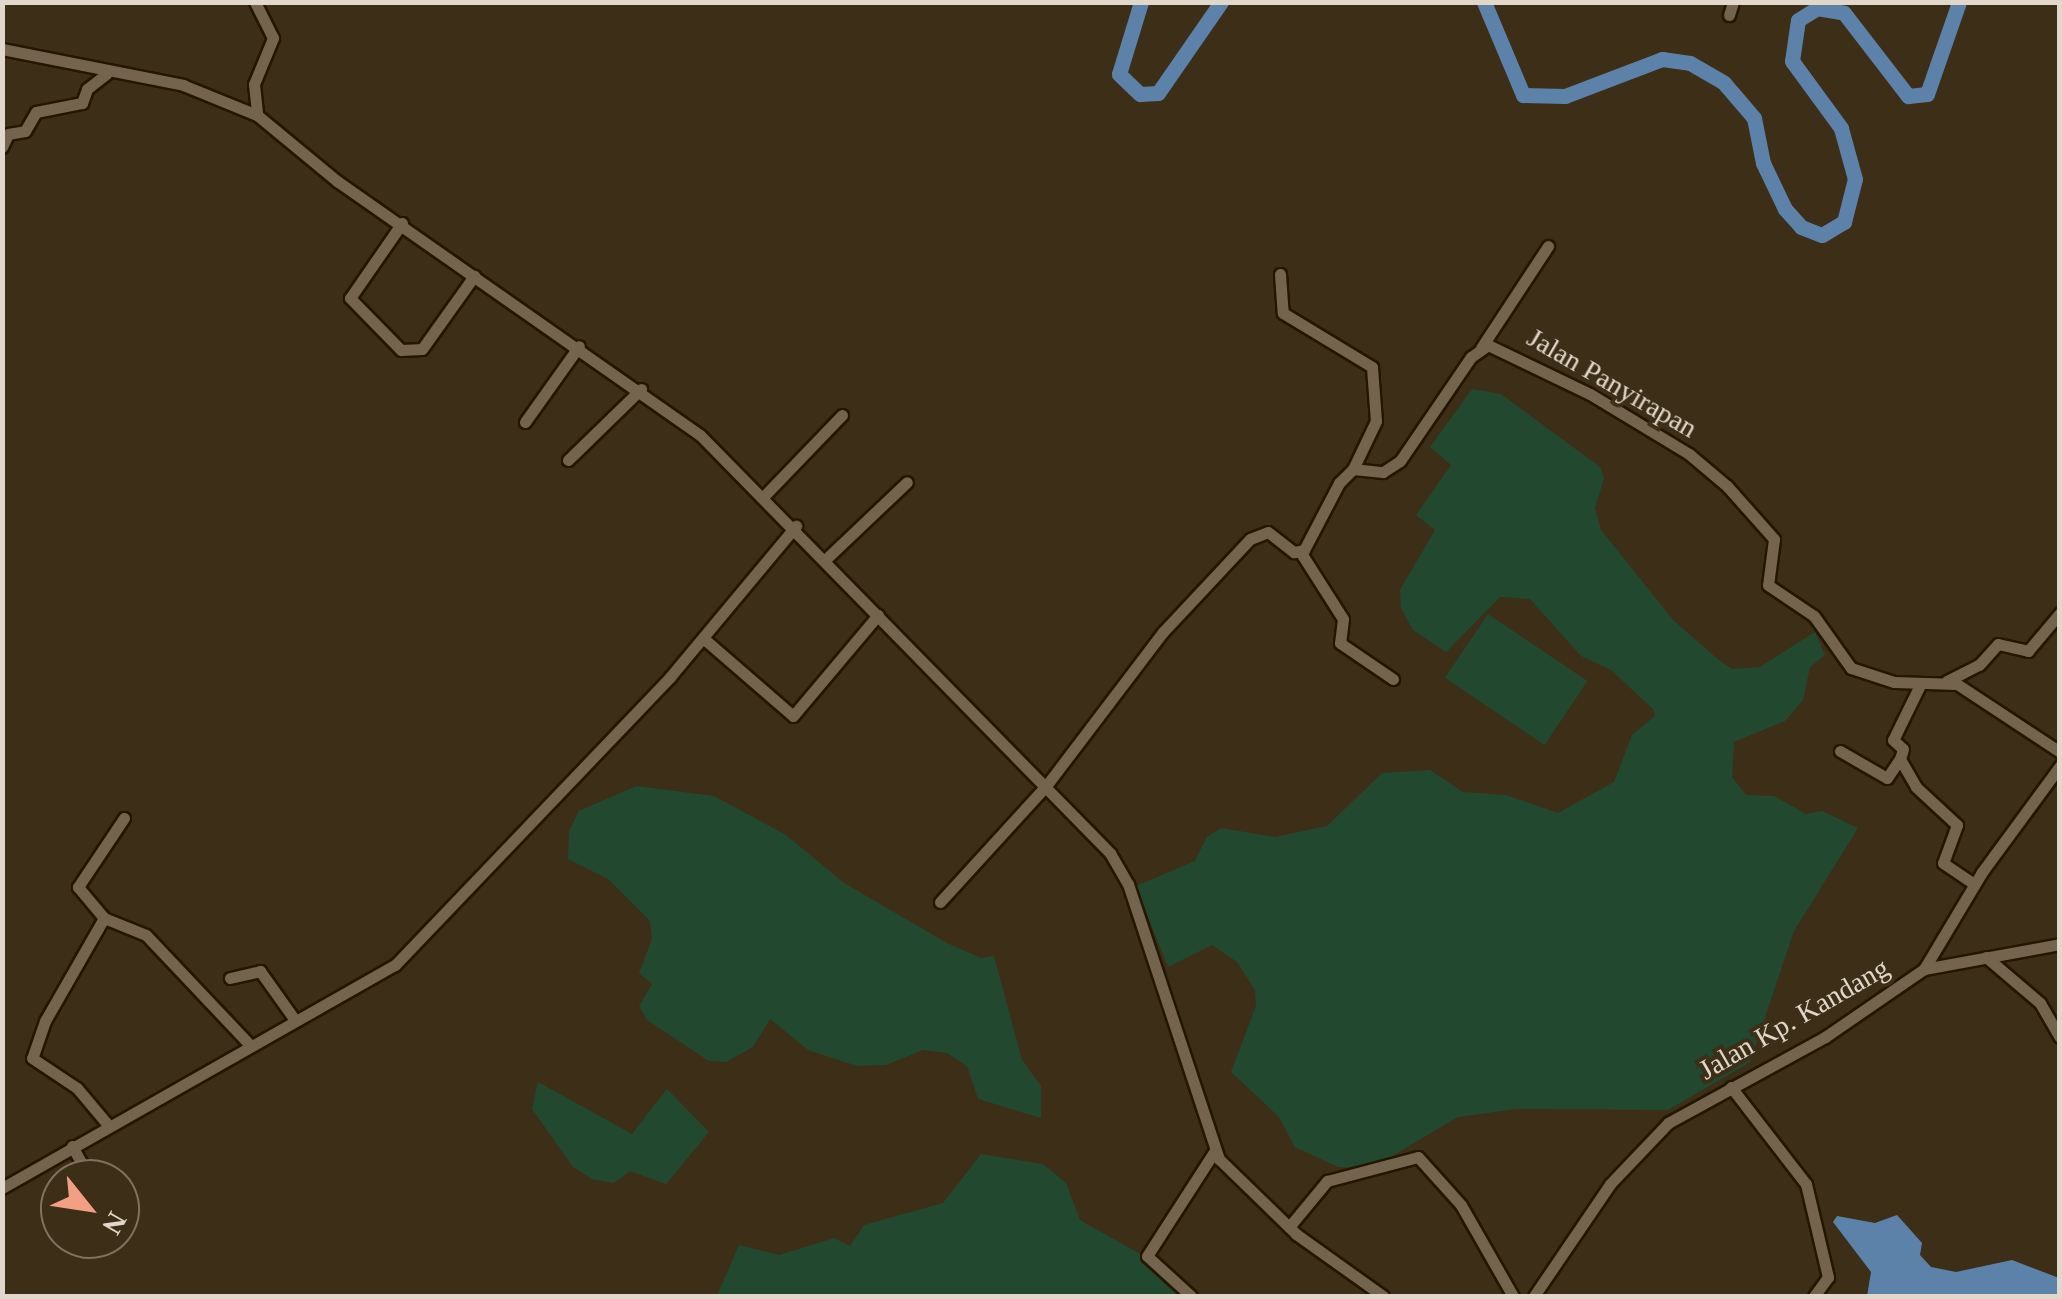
<!DOCTYPE html>
<style>
body{margin:0}
#map{position:relative;width:2062px;height:1299px;overflow:hidden;background:#3d2e18;font-family:"Times New Roman",serif}
div>[style]{position:absolute}
.green>*{inset:0;background:#224930;transform-origin:0 0}
.water>*{inset:0;background:#5d82aa}
.river>*{height:15px;margin:-7.5px;padding:0 7.5px;transform-origin:7.5px;border-radius:7.5px;background:#5d82aa}
.roads{filter:drop-shadow(2px 0 #231602) drop-shadow(-2px 0 #231602) drop-shadow(0 2px #231602) drop-shadow(0 -2px #231602)}
.minor>*{height:11px;margin:-5.5px;padding:0 5.5px;transform-origin:5.5px;border-radius:5.5px;background:#74644d}
span{translate:-50% -50%;white-space:nowrap;text-align:center;line-height:1.15;-webkit-text-stroke:8px #3d2e18;paint-order:stroke}
.street-label{font-size:28px;color:#e1d8cb}
.frame{position:absolute;inset:0;border:5px solid #e1d8cb;pointer-events:none}
.north{position:absolute;left:40px;top:1159px;width:100px;height:100px;box-sizing:border-box;background:#3d2e18;border:2px solid #7f7260;border-radius:50%;rotate:120deg;font-size:28px;font-weight:700;line-height:40px;text-align:center;color:#e1d8cb}
.north::after{content:'';display:block;margin:auto;width:35px;height:45px;background:#f39f85;clip-path:polygon(50% 0,100% 100%,50% 72%,0 100%)}
</style>
<div id="map">
<div class="green">
<div style="clip-path:polygon(1472px 389px,1501px 394px,1600px 467px,1604px 478px,1595px 508px,1601px 530px,1674px 621px,1720px 661px,1732px 669px,1760px 667px,1815px 632px,1825px 655px,1810px 667px,1803px 700px,1785px 721px,1734px 742px,1732px 777px,1746px 795px,1774px 796px,1806px 814px,1822px 811px,1858px 828px,1794px 931px,1750px 1062px,1668px 1110px,1517px 1109px,1458px 1117px,1370px 1169px,1338px 1167px,1295px 1147px,1279px 1117px,1231px 1072px,1256px 1006px,1255px 990px,1237px 962px,1212px 945px,1168px 967px,1136px 886px,1195px 861px,1207px 837px,1221px 828px,1275px 837px,1327px 826px,1382px 773px,1430px 770px,1463px 792px,1506px 795px,1558px 813px,1614px 782px,1632px 735px,1655px 716px,1653px 709px,1611px 670px,1581px 656px,1530px 599px,1500px 597px,1446px 652px,1413px 630px,1401px 608px,1400px 590px,1435px 530px,1416px 515px,1451px 465px,1430px 447px)"></div>
<div style="left:1488px;top:614px;width:120px;height:77px;rotate:34deg"></div>
<div style="clip-path:polygon(636px 786px,714px 796px,786px 835px,844px 883px,947px 943px,981px 958px,994px 956px,1022px 1060px,1041px 1086px,1041px 1118px,978px 1099px,967px 1066px,947px 1053px,923px 1050px,886px 1065px,857px 1066px,808px 1050px,770px 1019px,753px 1047px,726px 1062px,709px 1061px,647px 1020px,639px 1006px,652px 984px,639px 973px,652px 939px,650px 921px,608px 879px,568px 859px,569px 831px,579px 811px)"></div>
<div style="clip-path:polygon(538px 1082px,632px 1134px,667px 1089px,709px 1132px,666px 1184px,630px 1171px,614px 1183px,592px 1179px,573px 1167px,532px 1109px)"></div>
<div style="clip-path:polygon(981px 1154px,1043px 1164px,1066px 1183px,1080px 1220px,1154px 1262px,1188px 1296px,717px 1296px,739px 1245px,779px 1255px,834px 1238px,850px 1246px,864px 1225px,943px 1203px)"></div>
</div>
<div class="water">
<div style="clip-path:polygon(1897px 1215px,1922px 1243px,1920px 1255px,1931px 1267px,1956px 1272px,2012px 1260px,2059px 1278px,2059px 1296px,1867px 1296px,1871px 1272px,1833px 1222px,1837px 1216px,1875px 1223px)"></div>
</div>
<div class="river">
<div style="left:1141px;top:2px;width:75px;rotate:107deg"></div>
<div style="left:1119px;top:74px;width:29px;rotate:44deg"></div>
<div style="left:1140px;top:94px;width:18px;rotate:-3deg"></div>
<div style="left:1158px;top:93px;width:111px;rotate:-55.3deg"></div>
<div style="left:1484px;top:2px;width:101px;rotate:67.2deg"></div>
<div style="left:1523px;top:95px;width:42px;rotate:1.4deg"></div>
<div style="left:1565px;top:96px;width:104px;rotate:-20.9deg"></div>
<div style="left:1662px;top:59px;width:28px;rotate:8deg"></div>
<div style="left:1690px;top:63px;width:39px;rotate:30deg"></div>
<div style="left:1724px;top:83px;width:46px;rotate:49.4deg"></div>
<div style="left:1754px;top:118px;width:46px;rotate:78.7deg"></div>
<div style="left:1763px;top:163px;width:51px;rotate:64.4deg"></div>
<div style="left:1785px;top:209px;width:24px;rotate:48deg"></div>
<div style="left:1801px;top:227px;width:22px;rotate:21deg"></div>
<div style="left:1822px;top:235px;width:26px;rotate:-31deg"></div>
<div style="left:1844px;top:222px;width:44px;rotate:-75.7deg"></div>
<div style="left:1855px;top:179px;width:53px;rotate:-105.4deg"></div>
<div style="left:1841px;top:128px;width:83px;rotate:-126.2deg"></div>
<div style="left:1792px;top:61px;width:41px;rotate:-81.7deg"></div>
<div style="left:1798px;top:20px;width:22px;rotate:-32deg"></div>
<div style="left:1817px;top:8px;width:27px;rotate:10deg"></div>
<div style="left:1844px;top:13px;width:105px;rotate:52.4deg"></div>
<div style="left:1908px;top:96px;width:19px;rotate:-6deg"></div>
<div style="left:1927px;top:94px;width:97px;rotate:-70.8deg"></div>
</div>
<div class="roads">
<div class="minor">
<div style="left:255px;top:2px;width:40px;rotate:63.4deg"></div>
<div style="left:273px;top:38px;width:50px;rotate:112.4deg"></div>
<div style="left:254px;top:84px;width:31px;rotate:84deg"></div>
<div style="left:1729px;top:15px;width:14px;rotate:-73deg"></div>
<div style="left:2px;top:49px;width:185px;rotate:11.2deg"></div>
<div style="left:183px;top:85px;width:80px;rotate:22.1deg"></div>
<div style="left:257px;top:115px;width:104px;rotate:39.5deg"></div>
<div style="left:337px;top:181px;width:443px;rotate:35deg"></div>
<div style="left:700px;top:435px;width:586px;rotate:45.55deg"></div>
<div style="left:1110px;top:853px;width:36px;rotate:60deg"></div>
<div style="left:1128px;top:884px;width:290px;rotate:71.7deg"></div>
<div style="left:1219px;top:1159px;width:107px;rotate:44.2deg"></div>
<div style="left:1296px;top:1234px;width:107px;rotate:35.5deg"></div>
<div style="left:2px;top:147px;width:14px;rotate:-65deg"></div>
<div style="left:8px;top:134px;width:17px;rotate:-10deg"></div>
<div style="left:25px;top:131px;width:22px;rotate:-60deg"></div>
<div style="left:36px;top:112px;width:47px;rotate:-11.1deg"></div>
<div style="left:82px;top:103px;width:15px;rotate:-70deg"></div>
<div style="left:87px;top:89px;width:24px;rotate:-38deg"></div>
<div style="left:402px;top:223px;width:91px;rotate:124.7deg"></div>
<div style="left:350px;top:298px;width:73px;rotate:45.6deg"></div>
<div style="left:401px;top:350px;width:21px;rotate:-3deg"></div>
<div style="left:422px;top:349px;width:90px;rotate:-54.5deg"></div>
<div style="left:1280px;top:274px;width:39px;rotate:86deg"></div>
<div style="left:1283px;top:313px;width:104px;rotate:31.2deg"></div>
<div style="left:1372px;top:367px;width:54px;rotate:85.8deg"></div>
<div style="left:1376px;top:421px;width:53px;rotate:115.6deg"></div>
<div style="left:1481px;top:348px;width:122px;rotate:-56.7deg"></div>
<div style="left:525px;top:422px;width:93px;rotate:-54.6deg"></div>
<div style="left:568px;top:460px;width:102px;rotate:-44.2deg"></div>
<div style="left:765px;top:495px;width:111px;rotate:-46.1deg"></div>
<div style="left:1301px;top:553px;width:78px;rotate:57.5deg"></div>
<div style="left:1343px;top:619px;width:24px;rotate:97deg"></div>
<div style="left:1340px;top:643px;width:64px;rotate:34.2deg"></div>
<div style="left:827px;top:558px;width:110px;rotate:-43.5deg"></div>
<div style="left:703px;top:638px;width:119px;rotate:40.9deg"></div>
<div style="left:793px;top:716px;width:132px;rotate:-49.9deg"></div>
<div style="left:1947px;top:681px;width:36px;rotate:-27deg"></div>
<div style="left:1979px;top:665px;width:28px;rotate:-48deg"></div>
<div style="left:1998px;top:644px;width:31px;rotate:13deg"></div>
<div style="left:2028px;top:651px;width:50px;rotate:-49.9deg"></div>
<div style="left:1920px;top:685px;width:61px;rotate:116.1deg"></div>
<div style="left:1893px;top:740px;width:13px;rotate:42deg"></div>
<div style="left:1903px;top:749px;width:10px;rotate:107deg"></div>
<div style="left:1900px;top:759px;width:32px;rotate:60deg"></div>
<div style="left:1916px;top:787px;width:56px;rotate:42.8deg"></div>
<div style="left:1957px;top:825px;width:40px;rotate:110.2deg"></div>
<div style="left:1943px;top:863px;width:37px;rotate:34deg"></div>
<div style="left:1840px;top:751px;width:54px;rotate:29.9deg"></div>
<div style="left:1887px;top:778px;width:23px;rotate:-56deg"></div>
<div style="left:124px;top:818px;width:83px;rotate:123.7deg"></div>
<div style="left:78px;top:887px;width:40px;rotate:50deg"></div>
<div style="left:104px;top:918px;width:45px;rotate:22deg"></div>
<div style="left:146px;top:935px;width:151px;rotate:46.6deg"></div>
<div style="left:940px;top:902px;width:157px;rotate:-47.6deg"></div>
<div style="left:1046px;top:786px;width:193px;rotate:-52.8deg"></div>
<div style="left:1163px;top:632px;width:127px;rotate:-46.9deg"></div>
<div style="left:1250px;top:539px;width:19px;rotate:-21deg"></div>
<div style="left:1268px;top:532px;width:33px;rotate:38deg"></div>
<div style="left:1294px;top:552px;width:10px;rotate:-11deg"></div>
<div style="left:1304px;top:550px;width:76px;rotate:-62.4deg"></div>
<div style="left:1339px;top:483px;width:20px;rotate:-45deg"></div>
<div style="left:1353px;top:469px;width:30px;rotate:6deg"></div>
<div style="left:1383px;top:472px;width:20px;rotate:-33deg"></div>
<div style="left:1400px;top:461px;width:126px;rotate:-55.7deg"></div>
<div style="left:1471px;top:357px;width:21px;rotate:-35deg"></div>
<div style="left:1488px;top:345px;width:113px;rotate:25.7deg"></div>
<div style="left:1590px;top:394px;width:116px;rotate:31.2deg"></div>
<div style="left:1689px;top:454px;width:50px;rotate:40.1deg"></div>
<div style="left:1727px;top:486px;width:71px;rotate:48.4deg"></div>
<div style="left:1774px;top:539px;width:46px;rotate:97.4deg"></div>
<div style="left:1768px;top:585px;width:55px;rotate:34deg"></div>
<div style="left:1814px;top:616px;width:64px;rotate:54.6deg"></div>
<div style="left:1851px;top:668px;width:45px;rotate:18deg"></div>
<div style="left:1894px;top:682px;width:63px;rotate:1.8deg"></div>
<div style="left:1957px;top:684px;width:123px;rotate:33.4deg"></div>
<div style="left:104px;top:918px;width:119px;rotate:119.8deg"></div>
<div style="left:45px;top:1021px;width:39px;rotate:109deg"></div>
<div style="left:32px;top:1058px;width:54px;rotate:33.7deg"></div>
<div style="left:77px;top:1088px;width:48px;rotate:50deg"></div>
<div style="left:1986px;top:957px;width:71px;rotate:40.4deg"></div>
<div style="left:2040px;top:1003px;width:39px;rotate:60deg"></div>
<div style="left:1924px;top:969px;width:138px;rotate:-10.4deg"></div>
<div style="left:230px;top:978px;width:31px;rotate:-13deg"></div>
<div style="left:260px;top:971px;width:60px;rotate:54.5deg"></div>
<div style="left:1731px;top:1087px;width:123px;rotate:52.3deg"></div>
<div style="left:1806px;top:1184px;width:96px;rotate:76.7deg"></div>
<div style="left:1828px;top:1277px;width:24px;rotate:126deg"></div>
<div style="left:72px;top:1146px;width:21px;rotate:61deg"></div>
<div style="left:82px;top:1164px;width:17px;rotate:118deg"></div>
<div style="left:2px;top:1188px;width:452px;rotate:-29.6deg"></div>
<div style="left:395px;top:965px;width:398px;rotate:-46.3deg"></div>
<div style="left:670px;top:677px;width:197px;rotate:-50.2deg"></div>
<div style="left:60px;top:1197px;width:12px;rotate:121deg"></div>
<div style="left:54px;top:1207px;width:13px;rotate:63deg"></div>
<div style="left:1289px;top:1227px;width:60px;rotate:-50.4deg"></div>
<div style="left:1327px;top:1181px;width:94px;rotate:-14.8deg"></div>
<div style="left:1418px;top:1157px;width:64px;rotate:48.1deg"></div>
<div style="left:1461px;top:1205px;width:105px;rotate:60.3deg"></div>
<div style="left:1191px;top:1296px;width:59px;rotate:-137.7deg"></div>
<div style="left:1147px;top:1256px;width:124px;rotate:-57.2deg"></div>
<div style="left:1534px;top:1296px;width:135px;rotate:-55.8deg"></div>
<div style="left:1610px;top:1184px;width:84px;rotate:-46.4deg"></div>
<div style="left:1668px;top:1123px;width:179px;rotate:-28.7deg"></div>
<div style="left:1825px;top:1037px;width:120px;rotate:-34.5deg"></div>
<div style="left:1924px;top:969px;width:113px;rotate:-59.1deg"></div>
<div style="left:1982px;top:872px;width:132px;rotate:-53.7deg"></div>
</div>
</div>
<div class="street-label">
<span style="left:1612px;top:383px;rotate:30deg">Jalan Panyirapan</span>
<span style="left:1794px;top:1019px;rotate:-30deg">Jalan Kp. Kandang</span>
</div>
<div class="frame"></div>
<div class="north">N</div>
</div>
